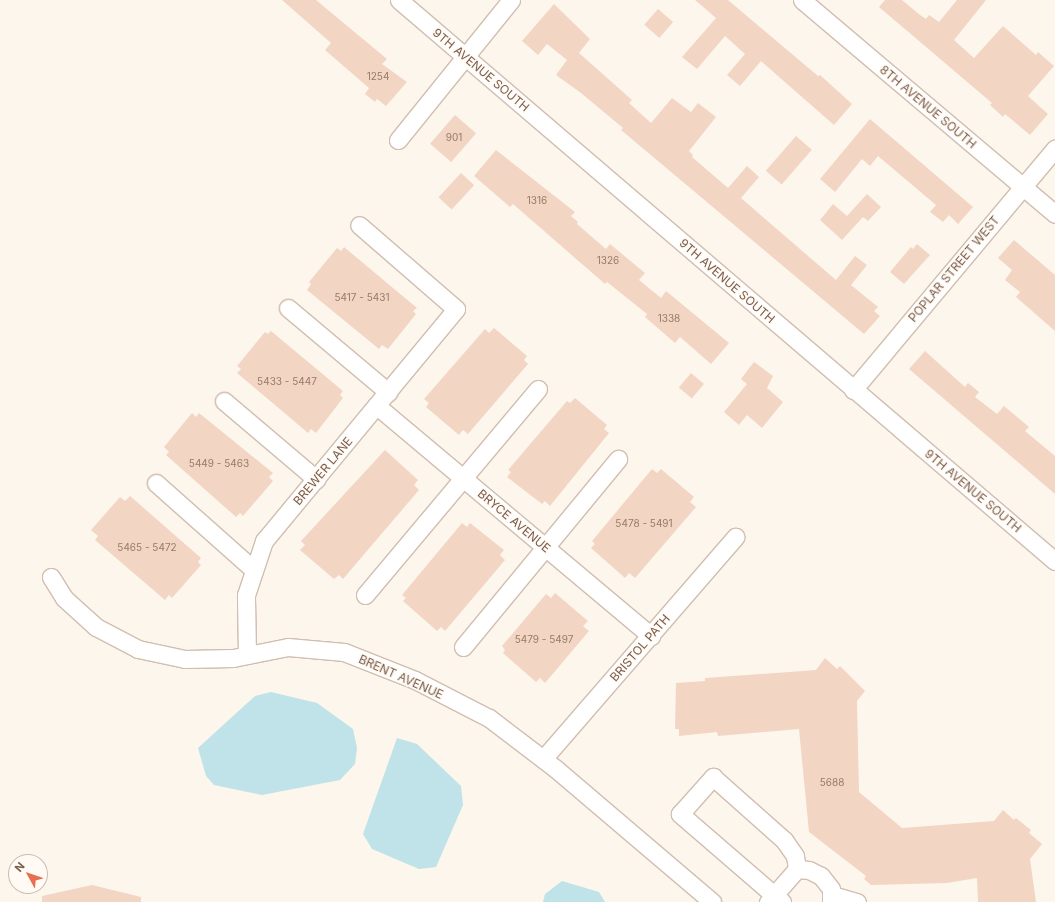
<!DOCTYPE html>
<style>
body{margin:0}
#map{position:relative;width:1055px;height:902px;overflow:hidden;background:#fdf6ec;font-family:Inter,sans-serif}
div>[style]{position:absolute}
.water>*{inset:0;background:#bfe3e8}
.building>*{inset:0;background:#f3d5c3;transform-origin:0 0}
.roads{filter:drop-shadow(1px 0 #d1beb0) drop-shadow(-1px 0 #d1beb0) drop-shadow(0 1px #d1beb0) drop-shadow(0 -1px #d1beb0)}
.minor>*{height:17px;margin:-8.5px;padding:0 8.5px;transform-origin:8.5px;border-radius:8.5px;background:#fff}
span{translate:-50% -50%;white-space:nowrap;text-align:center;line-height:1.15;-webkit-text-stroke:3px #fffaf3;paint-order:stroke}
.number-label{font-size:10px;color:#987a6a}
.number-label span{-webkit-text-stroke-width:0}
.street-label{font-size:12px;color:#7a5c4d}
.north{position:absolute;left:8px;top:854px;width:40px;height:40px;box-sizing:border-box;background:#fffaf3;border:1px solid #cabbb1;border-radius:50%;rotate:310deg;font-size:11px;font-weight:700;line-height:16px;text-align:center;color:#7a5c4d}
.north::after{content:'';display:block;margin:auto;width:14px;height:18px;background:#e76f51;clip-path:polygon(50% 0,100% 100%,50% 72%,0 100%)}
</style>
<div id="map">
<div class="water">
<div style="clip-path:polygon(271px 692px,317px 703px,353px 729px,357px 748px,355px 764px,340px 780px,262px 795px,214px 785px,206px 776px,198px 748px,255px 696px)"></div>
<div style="clip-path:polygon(397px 738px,417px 744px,461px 786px,463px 805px,436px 867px,419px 869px,372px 849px,363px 834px)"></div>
<div style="clip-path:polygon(562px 881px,599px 892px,605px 902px,543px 902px,545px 894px)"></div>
</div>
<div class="building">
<div style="clip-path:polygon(282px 0,316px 0,387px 59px,382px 64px,407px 82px,386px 106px,377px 99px,375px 102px,365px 94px,369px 88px,325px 50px,331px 43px)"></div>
<div style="clip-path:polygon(695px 0,728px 0,818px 76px,820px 75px,852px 104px,834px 125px,761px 61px,740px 86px,727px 75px,745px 54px,725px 36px,697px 69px,682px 57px,716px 18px)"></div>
<div style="clip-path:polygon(885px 0,902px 0,920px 15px,926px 19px,929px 15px,939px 22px,957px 0,986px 0,954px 40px,974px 58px,1003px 26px,1036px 55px,1038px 52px,1054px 66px,1028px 96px,1048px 114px,1030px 135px,1005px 114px,1003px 117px,990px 105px,992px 103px,879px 7px)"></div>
<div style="clip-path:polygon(554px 4px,590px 39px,579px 53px,632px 100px,629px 103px,651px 123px,672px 98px,691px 112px,698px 103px,716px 117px,689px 151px,693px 155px,692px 157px,728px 188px,747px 166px,759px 177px,741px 198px,815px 262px,836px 280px,855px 256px,867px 265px,851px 285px,878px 307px,874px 311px,880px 316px,864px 334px,621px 130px,623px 128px,581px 93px,556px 75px,567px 60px,547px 44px,538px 55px,522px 41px)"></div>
<div style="left:658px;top:9px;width:20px;height:21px;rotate:41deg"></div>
<div style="left:455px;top:115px;width:28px;height:38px;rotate:41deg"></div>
<div style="clip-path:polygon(870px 119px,973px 207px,958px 224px,949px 215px,943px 222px,930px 212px,936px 205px,878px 156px,870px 166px,862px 159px,835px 192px,820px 179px)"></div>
<div style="left:796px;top:136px;width:21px;height:46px;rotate:41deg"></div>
<div style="clip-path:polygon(496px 150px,575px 212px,571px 216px,578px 222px,577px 224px,606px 249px,610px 244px,645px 273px,639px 280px,661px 298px,666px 291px,729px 343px,711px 364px,680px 337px,675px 343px,645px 317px,647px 314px,607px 282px,605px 284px,513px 204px,510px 207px,474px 176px)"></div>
<div style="left:461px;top:173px;width:18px;height:33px;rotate:43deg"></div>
<div style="clip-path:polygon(867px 194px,881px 207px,868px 221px,863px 217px,842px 240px,820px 220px,833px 204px,847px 216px)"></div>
<div style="clip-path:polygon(1014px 240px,1055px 275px,1055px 331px,1016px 297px,1020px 292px,1005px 280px,1012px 270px,998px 258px)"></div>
<div style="clip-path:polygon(917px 244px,930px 255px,904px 284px,890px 272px,911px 247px,913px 249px)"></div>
<div style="clip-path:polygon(344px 247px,417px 308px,413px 311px,416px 314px,388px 349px,382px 345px,379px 349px,307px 290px,311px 284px,309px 282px,337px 248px,341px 251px)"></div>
<div style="clip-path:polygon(494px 328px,527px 356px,524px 360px,528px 364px,468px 434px,463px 430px,459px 435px,426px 407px,429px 403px,424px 399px,485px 329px,489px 333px)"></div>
<div style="clip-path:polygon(271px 331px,343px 391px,340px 395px,343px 398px,316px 433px,311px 429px,308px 433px,237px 373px,241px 369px,237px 366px,265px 332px,268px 334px)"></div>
<div style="clip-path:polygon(925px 351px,965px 387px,968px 383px,979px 392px,975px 397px,997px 414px,1004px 406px,1029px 427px,1025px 431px,1055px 456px,1055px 494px,909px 369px)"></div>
<div style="clip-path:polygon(754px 362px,773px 376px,767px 388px,783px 402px,762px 428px,747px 415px,739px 425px,724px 412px,747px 384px,741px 379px)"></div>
<div style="left:691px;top:373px;width:17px;height:19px;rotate:40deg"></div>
<div style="clip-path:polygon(575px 398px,607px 425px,604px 429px,609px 433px,550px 506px,545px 501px,542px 504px,507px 477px,511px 472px,508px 470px,567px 401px,570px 403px)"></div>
<div style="clip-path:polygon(192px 413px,196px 417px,199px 413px,273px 473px,269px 477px,273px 481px,243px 516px,240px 513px,236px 517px,166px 455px,169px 452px,164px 447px)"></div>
<div style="clip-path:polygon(385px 450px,418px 480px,414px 485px,419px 490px,343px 579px,339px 575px,334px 579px,300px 550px,305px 545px,301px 541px)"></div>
<div style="clip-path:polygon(652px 469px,657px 473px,661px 469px,694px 497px,690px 502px,696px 507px,635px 578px,629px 573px,625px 578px,591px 548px,595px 544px,592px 541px)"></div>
<div style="clip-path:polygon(130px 496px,201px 558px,198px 562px,201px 565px,172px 598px,169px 595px,165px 600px,95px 540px,98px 536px,91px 530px,120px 497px,125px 501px)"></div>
<div style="clip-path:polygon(462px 523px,467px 527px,470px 523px,504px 550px,500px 555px,505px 560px,445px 631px,441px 627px,437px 631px,403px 601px,406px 598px,402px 595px)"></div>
<div style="clip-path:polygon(555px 593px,588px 621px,583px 626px,589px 631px,545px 683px,540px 678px,536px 682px,503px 653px,505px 650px,502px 646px,546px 594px,551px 598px)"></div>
<div style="clip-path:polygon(825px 658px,837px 669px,840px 666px,865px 691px,857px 701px,859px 792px,902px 828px,994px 821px,1003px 810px,1014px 820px,1016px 818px,1031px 830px,1029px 833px,1042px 844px,1030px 859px,1036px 902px,978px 902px,977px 878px,947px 883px,871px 885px,864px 879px,866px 876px,809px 832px,799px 729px,718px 736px,717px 732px,679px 736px,679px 729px,675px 729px,676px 683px,705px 681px,705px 678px,816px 670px)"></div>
<div style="clip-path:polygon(92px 885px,141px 897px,141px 902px,42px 902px,42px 896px)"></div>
</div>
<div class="roads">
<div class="minor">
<div style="left:399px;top:0;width:863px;rotate:40.54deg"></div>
<div style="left:802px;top:0;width:331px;rotate:40.2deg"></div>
<div style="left:398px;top:140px;width:180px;rotate:-51.1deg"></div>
<div style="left:288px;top:308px;width:131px;rotate:40deg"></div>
<div style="left:853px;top:390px;width:315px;rotate:-50.1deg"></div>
<div style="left:224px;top:401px;width:121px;rotate:40.3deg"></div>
<div style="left:377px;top:406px;width:358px;rotate:40deg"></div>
<div style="left:156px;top:483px;width:131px;rotate:41.6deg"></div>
<div style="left:51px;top:577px;width:25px;rotate:58deg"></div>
<div style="left:64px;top:598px;width:43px;rotate:42.2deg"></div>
<div style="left:96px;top:627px;width:47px;rotate:27.6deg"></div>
<div style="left:138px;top:649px;width:48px;rotate:12deg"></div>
<div style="left:185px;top:659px;width:48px;rotate:-1.2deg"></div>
<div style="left:233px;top:658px;width:56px;rotate:-11.3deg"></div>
<div style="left:288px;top:647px;width:56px;rotate:5.1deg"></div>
<div style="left:344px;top:652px;width:76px;rotate:21.5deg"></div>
<div style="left:415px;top:680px;width:83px;rotate:27.2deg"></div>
<div style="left:489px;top:718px;width:84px;rotate:37.3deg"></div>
<div style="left:556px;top:769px;width:205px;rotate:40.4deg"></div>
<div style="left:365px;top:595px;width:269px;rotate:-50deg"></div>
<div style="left:463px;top:647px;width:244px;rotate:-50.5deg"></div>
<div style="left:247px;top:655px;width:60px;rotate:-91deg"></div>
<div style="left:246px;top:595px;width:57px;rotate:-71.6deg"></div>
<div style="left:264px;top:541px;width:301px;rotate:-50.4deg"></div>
<div style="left:456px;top:309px;width:128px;rotate:-139.1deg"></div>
<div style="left:543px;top:759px;width:294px;rotate:-49.1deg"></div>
<div style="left:832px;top:895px;width:26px;rotate:16deg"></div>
<div style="left:768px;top:902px;width:44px;rotate:-48.7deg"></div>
<div style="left:797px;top:869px;width:12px;rotate:5deg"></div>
<div style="left:809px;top:870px;width:13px;rotate:27deg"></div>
<div style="left:821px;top:876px;width:16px;rotate:52deg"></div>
<div style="left:831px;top:889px;width:13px;rotate:90deg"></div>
<div style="left:782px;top:902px;width:135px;rotate:-139.2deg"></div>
<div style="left:680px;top:814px;width:50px;rotate:-48.3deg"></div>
<div style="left:713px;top:777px;width:95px;rotate:41.6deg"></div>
<div style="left:784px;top:840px;width:19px;rotate:55deg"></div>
<div style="left:795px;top:856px;width:13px;rotate:81deg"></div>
</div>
</div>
<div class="number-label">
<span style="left:378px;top:77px">1254</span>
<span style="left:454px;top:138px">901</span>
<span style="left:537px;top:201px">1316</span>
<span style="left:608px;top:261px">1326</span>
<span style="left:362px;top:298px">5417 - 5431</span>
<span style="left:669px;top:319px">1338</span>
<span style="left:287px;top:382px">5433 - 5447</span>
<span style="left:219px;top:464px">5449 - 5463</span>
<span style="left:644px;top:524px">5478 - 5491</span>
<span style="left:147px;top:548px">5465 - 5472</span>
<span style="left:544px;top:640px">5479 - 5497</span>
<span style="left:832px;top:783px">5688</span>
</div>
<div class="street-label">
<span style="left:481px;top:70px;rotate:40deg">9TH AVENUE SOUTH</span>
<span style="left:928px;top:107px;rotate:40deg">8TH AVENUE SOUTH</span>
<span style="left:954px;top:269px;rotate:-50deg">POPLAR STREET WEST</span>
<span style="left:727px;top:281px;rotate:41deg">9TH AVENUE SOUTH</span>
<span style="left:323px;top:471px;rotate:-50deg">BREWER LANE</span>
<span style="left:973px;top:491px;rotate:40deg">9TH AVENUE SOUTH</span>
<span style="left:514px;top:521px;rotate:40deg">BRYCE AVENUE</span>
<span style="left:640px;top:648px;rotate:-49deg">BRISTOL PATH</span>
<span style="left:401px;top:677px;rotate:24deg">BRENT AVENUE</span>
</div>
<div class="north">N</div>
</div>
